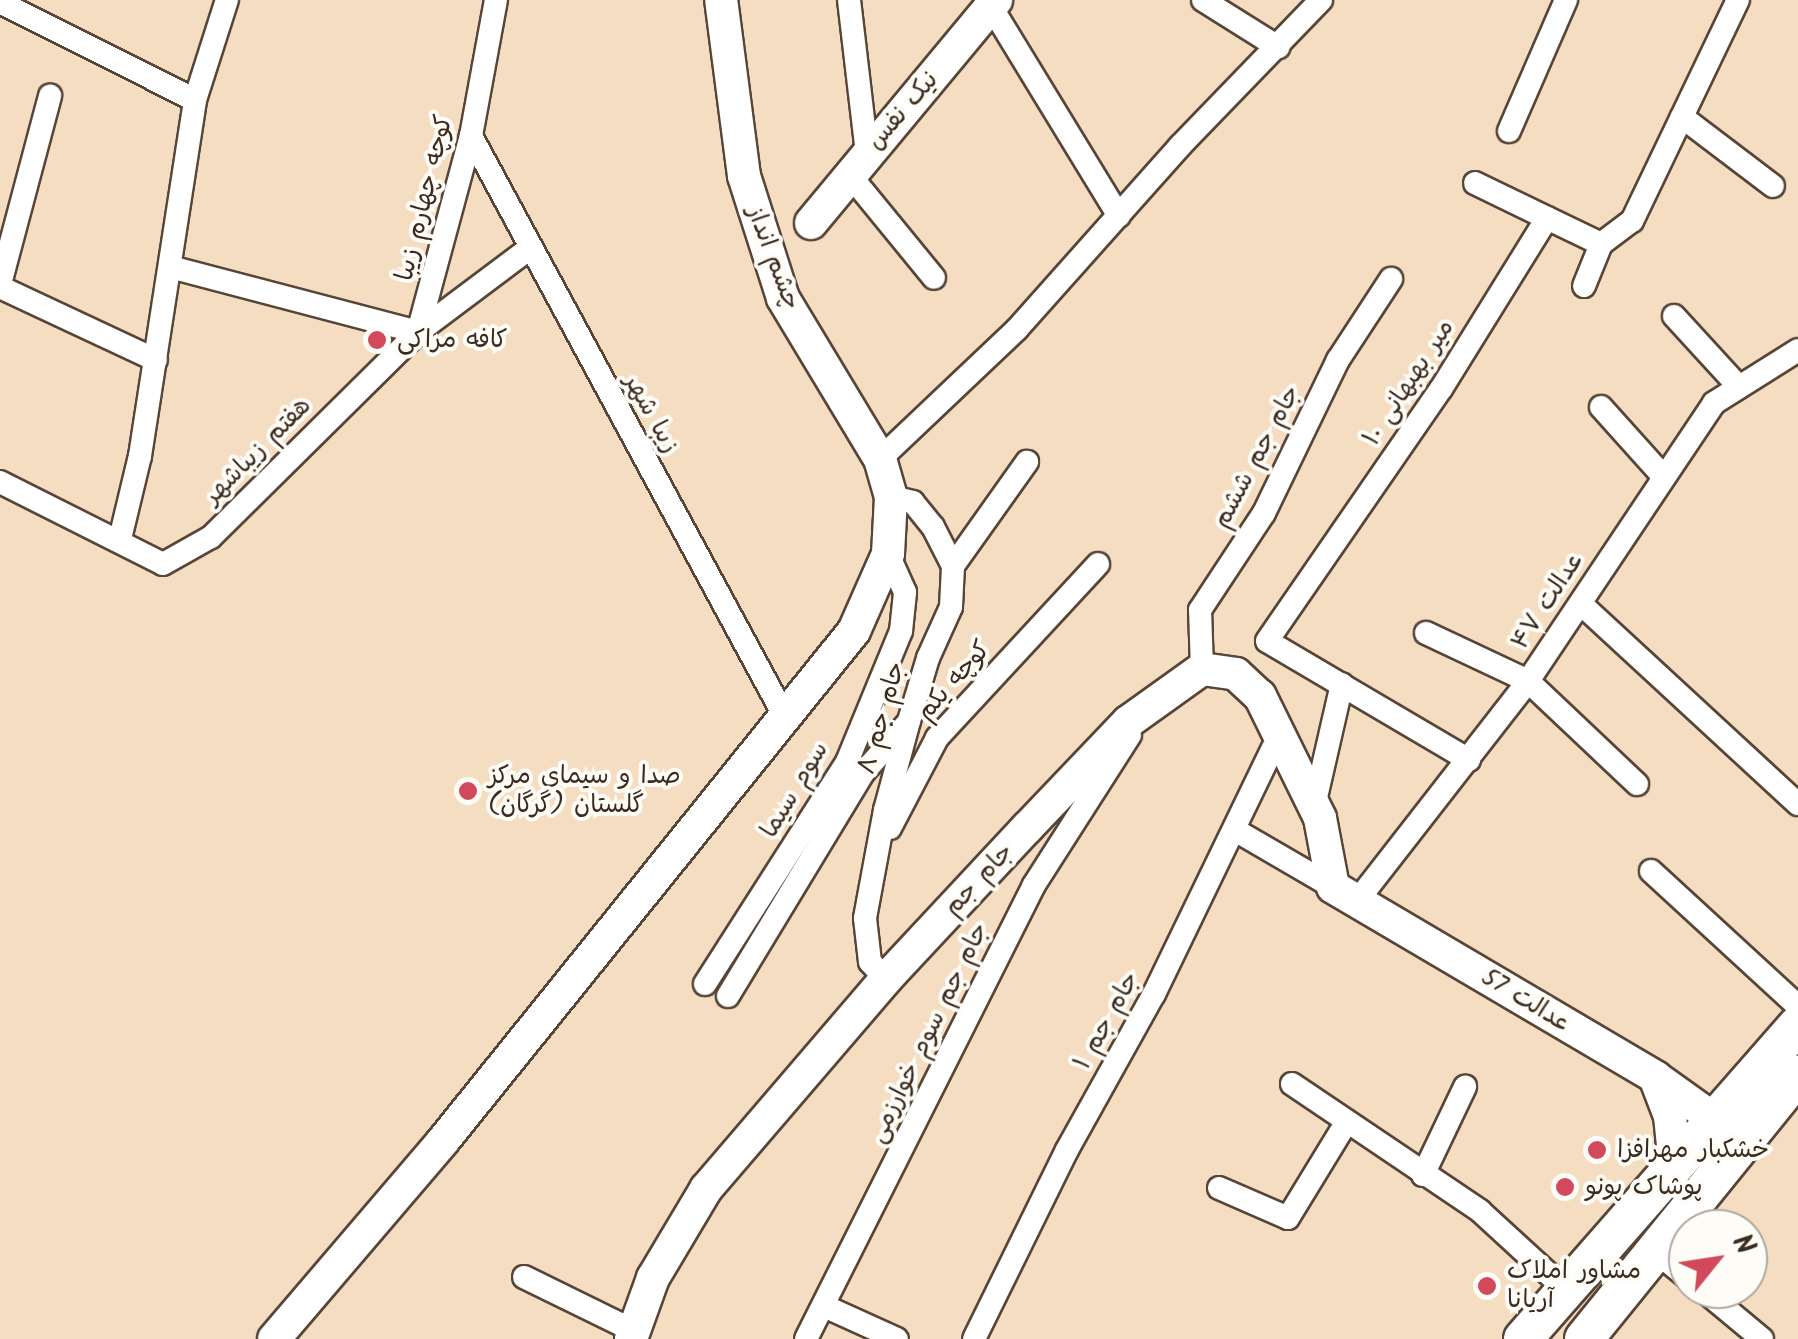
<!DOCTYPE html>
<meta charset="utf-8">
<style>
body{margin:0}
#map{position:relative;width:1798px;height:1339px;overflow:hidden;background:#f5ddc2;font-family:Kalam,"Playpen Sans Arabic",sans-serif}
div>[style]{position:absolute}
.roads{filter:drop-shadow(2px 0 #574537) drop-shadow(-2px 0 #574537) drop-shadow(0 2px #574537) drop-shadow(0 -2px #574537)}
.street>*{height:22px;margin:-11px;padding:0 11px;transform-origin:11px;border-radius:11px;background:#fff}
.secondary>*{height:32px;margin:-16px;padding:0 16px;transform-origin:16px;border-radius:16px;background:#fff}
.primary>*{height:38px;margin:-19px;padding:0 19px;transform-origin:19px;border-radius:19px;background:#fff}
.dots>*{width:28px;height:28px;translate:-50% -50%;box-sizing:border-box;border:5px solid #fdfcf7;border-radius:50%}
span{translate:-50% -50%;white-space:nowrap;text-align:center;line-height:1.15;-webkit-text-stroke:8px #fdfcf7;paint-order:stroke}
.street-label{font-size:25px;color:#3b2a1e}
.poi-label{font-size:25px;color:#3b2a1e}
.left{translate:0 -50%;text-align:left}
.north{position:absolute;left:1668px;top:1209px;width:100px;height:100px;box-sizing:border-box;background:#fdfcf7;border:2px solid #afa8a0;border-radius:50%;rotate:60deg;font-size:28px;font-weight:700;line-height:40px;text-align:center;color:#3b2a1e}
.north::after{content:'';display:block;margin:auto;width:35px;height:45px;background:#d1495b;clip-path:polygon(50% 0,100% 100%,50% 72%,0 100%)}
</style>
<div id="map">
<div class="roads">
<div class="street">
<div style="left:849px;top:0;width:154px;rotate:83.3deg"></div>
<div style="left:987px;top:0;width:253px;rotate:58.6deg"></div>
<div style="left:1203px;top:0;width:89px;rotate:32.1deg"></div>
<div style="left:0;top:2px;width:218px;rotate:26.7deg"></div>
<div style="left:1682px;top:117px;width:114px;rotate:37.2deg"></div>
<div style="left:1509px;top:131px;width:143px;rotate:-66.5deg"></div>
<div style="left:471px;top:136px;width:660px;rotate:61.61deg"></div>
<div style="left:849px;top:174px;width:134px;rotate:50.7deg"></div>
<div style="left:1547px;top:218px;width:60px;rotate:25.7deg"></div>
<div style="left:1601px;top:244px;width:39px;rotate:-37deg"></div>
<div style="left:1632px;top:221px;width:245px;rotate:-64.4deg"></div>
<div style="left:170px;top:267px;width:256px;rotate:14.7deg"></div>
<div style="left:0;top:284px;width:195px;rotate:-75.1deg"></div>
<div style="left:1584px;top:286px;width:45px;rotate:-68deg"></div>
<div style="left:0;top:287px;width:172px;rotate:25.1deg"></div>
<div style="left:1674px;top:316px;width:96px;rotate:47.5deg"></div>
<div style="left:418px;top:332px;width:203px;rotate:-74.9deg"></div>
<div style="left:471px;top:136px;width:138px;rotate:-79.6deg"></div>
<div style="left:1601px;top:407px;width:91px;rotate:48.1deg"></div>
<div style="left:880px;top:459px;width:189px;rotate:-43.5deg"></div>
<div style="left:1017px;top:329px;width:245px;rotate:-48.3deg"></div>
<div style="left:1180px;top:146px;width:203px;rotate:-46deg"></div>
<div style="left:0;top:482px;width:182px;rotate:26.7deg"></div>
<div style="left:163px;top:564px;width:55px;rotate:-29.4deg"></div>
<div style="left:211px;top:537px;width:291px;rotate:-44.7deg"></div>
<div style="left:418px;top:332px;width:140px;rotate:-36.9deg"></div>
<div style="left:120px;top:539px;width:85px;rotate:-76.5deg"></div>
<div style="left:140px;top:456px;width:360px;rotate:-81.2deg"></div>
<div style="left:195px;top:100px;width:105px;rotate:-72.3deg"></div>
<div style="left:953px;top:566px;width:128px;rotate:-54.6deg"></div>
<div style="left:1581px;top:604px;width:295px;rotate:42.7deg"></div>
<div style="left:1426px;top:633px;width:113px;rotate:25.2deg"></div>
<div style="left:1528px;top:681px;width:150px;rotate:43.4deg"></div>
<div style="left:1202px;top:669px;width:59px;rotate:-91.9deg"></div>
<div style="left:1200px;top:610px;width:116px;rotate:-56.6deg"></div>
<div style="left:1264px;top:513px;width:170px;rotate:-64.2deg"></div>
<div style="left:1338px;top:360px;width:97px;rotate:-56.8deg"></div>
<div style="left:1469px;top:760px;width:234px;rotate:-149.5deg"></div>
<div style="left:1267px;top:641px;width:306px;rotate:-55.4deg"></div>
<div style="left:1441px;top:389px;width:201px;rotate:-58.2deg"></div>
<div style="left:1547px;top:218px;width:80px;rotate:-154.1deg"></div>
<div style="left:1314px;top:806px;width:125px;rotate:-77.1deg"></div>
<div style="left:890px;top:828px;width:102px;rotate:-62.4deg"></div>
<div style="left:937px;top:738px;width:237px;rotate:-47.2deg"></div>
<div style="left:1235px;top:830px;width:113px;rotate:30.2deg"></div>
<div style="left:1651px;top:871px;width:200px;rotate:42.6deg"></div>
<div style="left:1357px;top:901px;width:279px;rotate:-52.1deg"></div>
<div style="left:1528px;top:681px;width:334px;rotate:-56.2deg"></div>
<div style="left:1714px;top:403px;width:99px;rotate:-32.2deg"></div>
<div style="left:886px;top:979px;width:23px;rotate:-133deg"></div>
<div style="left:870px;top:962px;width:44px;rotate:-96.5deg"></div>
<div style="left:865px;top:918px;width:110px;rotate:-79.5deg"></div>
<div style="left:885px;top:810px;width:92px;rotate:-74.9deg"></div>
<div style="left:909px;top:721px;width:66px;rotate:-73.2deg"></div>
<div style="left:928px;top:658px;width:56px;rotate:-65.7deg"></div>
<div style="left:951px;top:607px;width:41px;rotate:-87.2deg"></div>
<div style="left:953px;top:566px;width:44px;rotate:-117.1deg"></div>
<div style="left:933px;top:527px;width:32px;rotate:-129deg"></div>
<div style="left:913px;top:502px;width:23px;rotate:-167deg"></div>
<div style="left:705px;top:984px;width:264px;rotate:-57.4deg"></div>
<div style="left:847px;top:762px;width:142px;rotate:-67.6deg"></div>
<div style="left:901px;top:631px;width:39px;rotate:-84deg"></div>
<div style="left:905px;top:592px;width:42px;rotate:-114.1deg"></div>
<div style="left:728px;top:996px;width:261px;rotate:-58.8deg"></div>
<div style="left:863px;top:773px;width:66px;rotate:-48.1deg"></div>
<div style="left:1292px;top:1084px;width:227px;rotate:34deg"></div>
<div style="left:1480px;top:1211px;width:114px;rotate:42.5deg"></div>
<div style="left:1423px;top:1175px;width:98px;rotate:-64.5deg"></div>
<div style="left:1219px;top:1188px;width:75px;rotate:23.5deg"></div>
<div style="left:1288px;top:1218px;width:111px;rotate:-58.6deg"></div>
<div style="left:1655px;top:1251px;width:43px;rotate:39.3deg"></div>
<div style="left:524px;top:1277px;width:123px;rotate:26.1deg"></div>
<div style="left:1702px;top:1289px;width:78px;rotate:39.8deg"></div>
<div style="left:824px;top:1306px;width:80px;rotate:24.3deg"></div>
<div style="left:806px;top:1339px;width:508px;rotate:-63.33deg"></div>
<div style="left:1034px;top:885px;width:178px;rotate:-57.4deg"></div>
<div style="left:974px;top:1339px;width:211px;rotate:-63.8deg"></div>
<div style="left:1067px;top:1150px;width:179px;rotate:-60.9deg"></div>
<div style="left:1154px;top:994px;width:273px;rotate:-64.2deg"></div>
</div>
<div class="secondary">
<div style="left:811px;top:223px;width:290px;rotate:-50.3deg"></div>
<div style="left:1655px;top:1077px;width:42px;rotate:69deg"></div>
<div style="left:1670px;top:1116px;width:48px;rotate:84.1deg"></div>
<div style="left:274px;top:1339px;width:260px;rotate:-49.5deg"></div>
<div style="left:443px;top:1141px;width:655px;rotate:-51.14deg"></div>
<div style="left:854px;top:631px;width:84px;rotate:-66.2deg"></div>
<div style="left:888px;top:554px;width:57px;rotate:-87deg"></div>
<div style="left:891px;top:497px;width:40px;rotate:-106deg"></div>
<div style="left:880px;top:459px;width:188px;rotate:-121.1deg"></div>
<div style="left:783px;top:298px;width:128px;rotate:-107.7deg"></div>
<div style="left:744px;top:176px;width:177px;rotate:-97.4deg"></div>
<div style="left:631px;top:1339px;width:65px;rotate:-70.2deg"></div>
<div style="left:653px;top:1278px;width:104px;rotate:-59.2deg"></div>
<div style="left:706px;top:1189px;width:277px;rotate:-49.4deg"></div>
<div style="left:886px;top:979px;width:207px;rotate:-47deg"></div>
<div style="left:1027px;top:828px;width:146px;rotate:-46.4deg"></div>
<div style="left:1128px;top:722px;width:91px;rotate:-35.6deg"></div>
<div style="left:1202px;top:669px;width:34px;rotate:8deg"></div>
<div style="left:1236px;top:674px;width:33px;rotate:43deg"></div>
<div style="left:1260px;top:696px;width:136px;rotate:63.8deg"></div>
<div style="left:1320px;top:818px;width:70px;rotate:79.3deg"></div>
<div style="left:1333px;top:887px;width:374px;rotate:30.5deg"></div>
<div style="left:1655px;top:1077px;width:74px;rotate:35.6deg"></div>
</div>
<div class="primary">
<div style="left:1523px;top:1339px;width:417px;rotate:-48.8deg"></div>
<div style="left:1584px;top:1339px;width:340px;rotate:-51deg"></div>
</div>
</div>
<div class="dots">
<div style="left:377px;top:340px;background:#d1495b"></div>
<div style="left:468px;top:791px;background:#d1495b"></div>
<div style="left:1597px;top:1150px;background:#d1495b"></div>
<div style="left:1565px;top:1187px;background:#d1495b"></div>
<div style="left:1487px;top:1286px;background:#d1495b"></div>
</div>
<div class="street-label">
<span style="left:903px;top:111px;rotate:-49deg">نیک نفس</span>
<span style="left:425px;top:198px;rotate:-76deg">کوچه چهارم زیبا</span>
<span style="left:773px;top:258px;rotate:69deg">چشم انداز</span>
<span style="left:1409px;top:383px;rotate:-57deg">۱۰ میر بهبهانی</span>
<span style="left:651px;top:414px;rotate:61deg">زیبا شهر</span>
<span style="left:258px;top:451px;rotate:-45deg">هفتم زیباشهر</span>
<span style="left:1257px;top:457px;rotate:-62deg">جام جم ششم</span>
<span style="left:1548px;top:601px;rotate:-57deg">عدالت ۴۷</span>
<span style="left:954px;top:681px;rotate:-48deg">کوچه یکم</span>
<span style="left:882px;top:718px;rotate:-74deg">۸ جام جم</span>
<span style="left:795px;top:790px;rotate:-59deg">سوم سیما</span>
<span style="left:979px;top:880px;rotate:-47deg">جام جم</span>
<span style="left:1526px;top:1001px;rotate:31deg">عدالت 57</span>
<span style="left:1107px;top:1021px;rotate:-61deg">۱ جام جم</span>
<span style="left:929px;top:1033px;rotate:-64deg">جام جم سوم خوارزمی</span>
</div>
<div class="poi-label">
<span class="left" style="left:397px;top:340px">کافه مراکی</span>
<span class="left" style="left:488px;top:791px">صدا و سیمای مرکز<br>گلستان (گرگان)</span>
<span class="left" style="left:1617px;top:1150px">خشكبار مهرافزا</span>
<span class="left" style="left:1585px;top:1187px">پوشاک پونو</span>
<span class="left" style="left:1507px;top:1286px">مشاور املاک<br>آریانا</span>
</div>
<div class="north">N</div>
</div>
